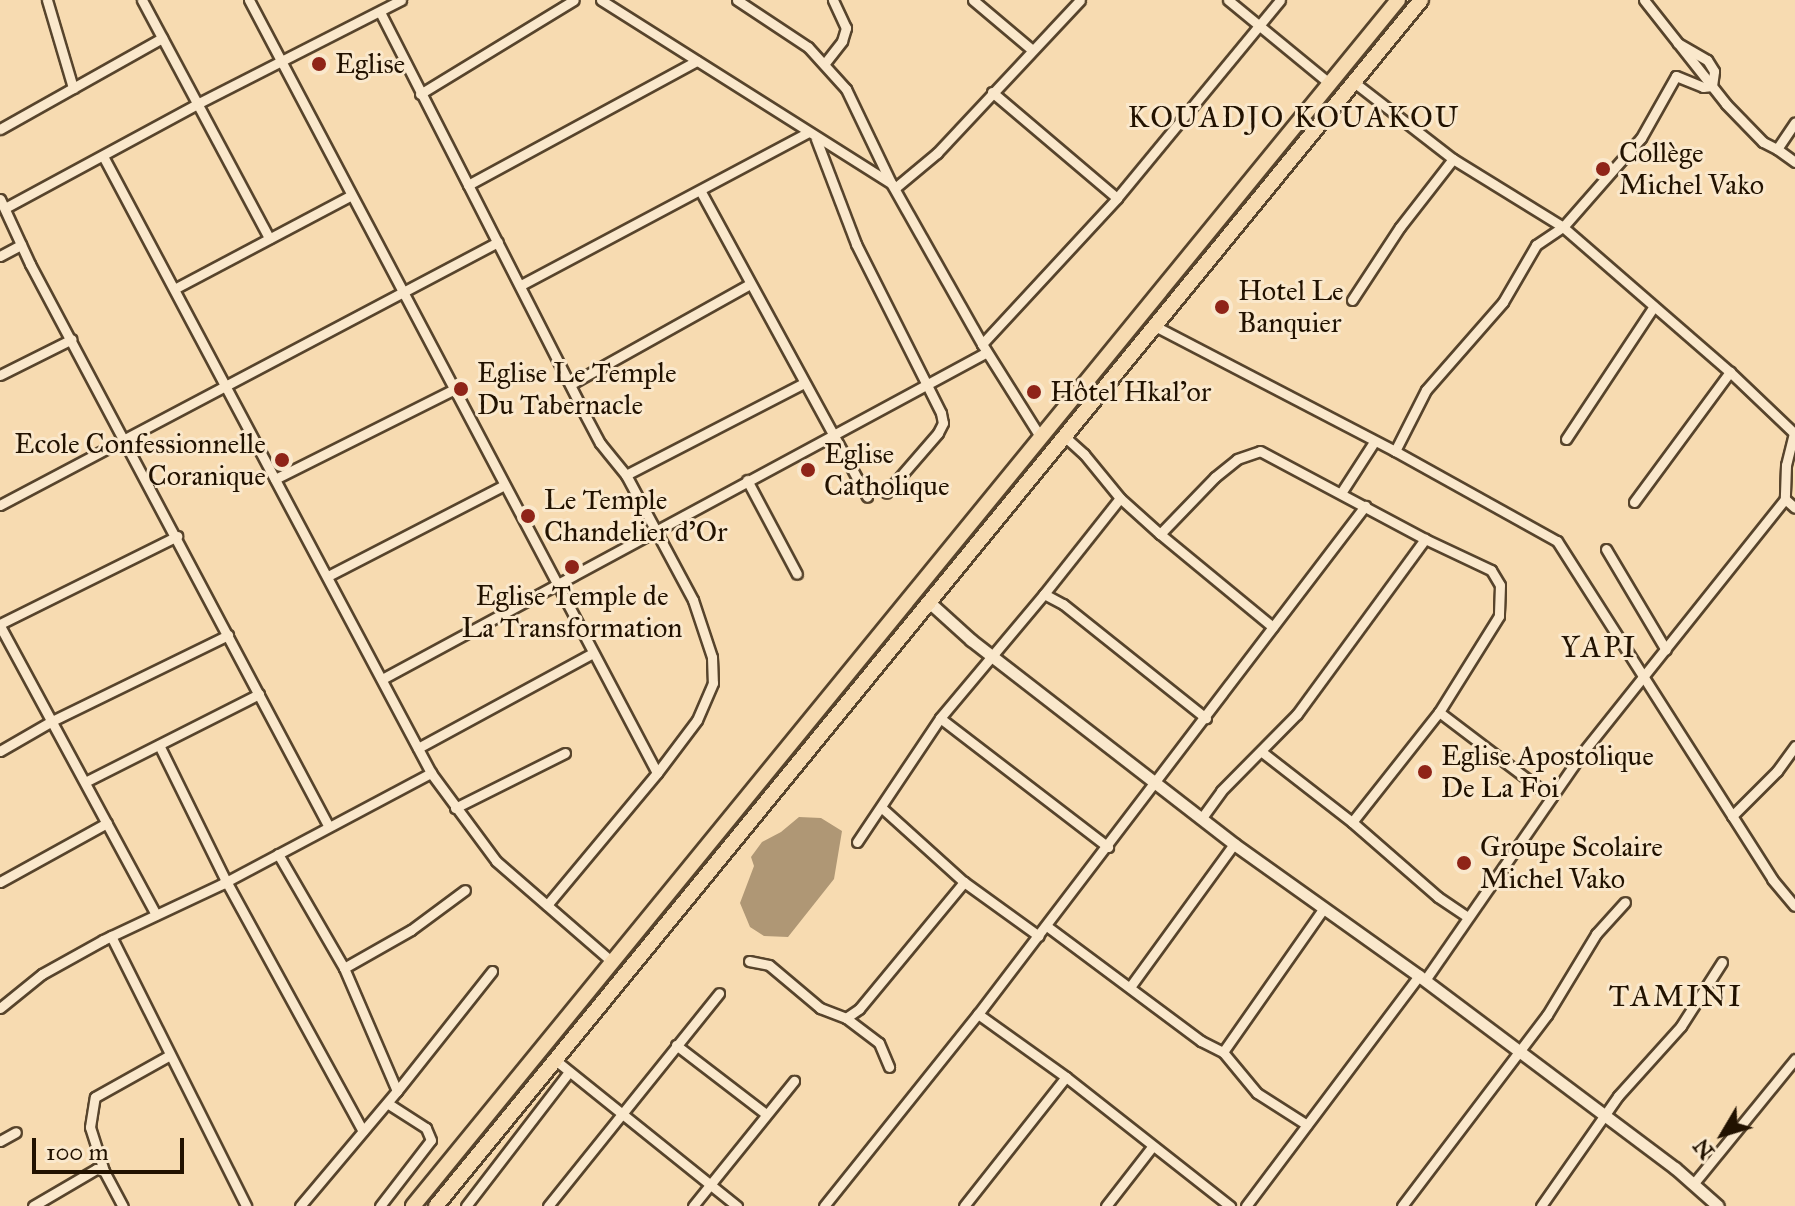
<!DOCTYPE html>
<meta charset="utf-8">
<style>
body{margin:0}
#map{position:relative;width:1795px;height:1206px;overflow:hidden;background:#f7dbb1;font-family:"IM FELL Great Primer",serif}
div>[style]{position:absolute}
.water>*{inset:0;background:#af9775}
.roads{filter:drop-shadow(2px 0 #57442c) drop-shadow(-2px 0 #57442c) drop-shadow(0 2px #57442c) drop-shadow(0 -2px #57442c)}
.minor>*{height:9px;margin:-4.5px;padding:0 4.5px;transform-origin:4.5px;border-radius:4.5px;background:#fae8cc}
.tertiary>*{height:11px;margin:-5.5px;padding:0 5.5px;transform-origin:5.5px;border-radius:5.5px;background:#fae8cc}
.primary>*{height:14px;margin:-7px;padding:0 7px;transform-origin:7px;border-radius:7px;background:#f7dbb1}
.dots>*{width:22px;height:22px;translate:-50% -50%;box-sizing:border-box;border:4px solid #fae8cc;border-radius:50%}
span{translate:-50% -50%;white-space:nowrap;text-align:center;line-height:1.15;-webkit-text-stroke:6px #fae8cc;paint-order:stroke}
.poi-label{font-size:28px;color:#221200}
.left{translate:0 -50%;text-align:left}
.right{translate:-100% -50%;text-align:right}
.neighbourhood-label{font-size:30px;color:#221200;letter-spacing:2px}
.north{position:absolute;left:1683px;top:1094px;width:80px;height:80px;-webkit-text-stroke:6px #fae8cc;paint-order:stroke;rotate:232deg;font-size:22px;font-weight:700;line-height:32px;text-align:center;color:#221200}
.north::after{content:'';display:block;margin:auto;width:28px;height:36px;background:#221200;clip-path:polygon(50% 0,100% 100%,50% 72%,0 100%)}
.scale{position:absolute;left:32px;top:1138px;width:152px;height:36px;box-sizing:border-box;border:4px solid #221200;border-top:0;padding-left:10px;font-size:24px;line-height:28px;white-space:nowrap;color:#221200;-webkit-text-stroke:6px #fae8cc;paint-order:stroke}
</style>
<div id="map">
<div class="water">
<div style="clip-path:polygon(799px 817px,821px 818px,842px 831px,834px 879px,788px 937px,764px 936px,750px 927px,740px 903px,754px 866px,751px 857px,762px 842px,781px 832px)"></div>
</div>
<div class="roads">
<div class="minor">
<div style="left:47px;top:0;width:92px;rotate:73.5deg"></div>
<div style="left:142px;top:0;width:270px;rotate:61.9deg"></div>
<div style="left:249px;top:0;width:874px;rotate:62.17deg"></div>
<div style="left:657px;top:773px;width:172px;rotate:129.8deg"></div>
<div style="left:601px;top:0;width:343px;rotate:32.3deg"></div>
<div style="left:737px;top:0;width:85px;rotate:33.5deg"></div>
<div style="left:808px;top:47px;width:57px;rotate:47.9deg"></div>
<div style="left:846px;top:89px;width:104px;rotate:64.4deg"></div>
<div style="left:891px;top:183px;width:185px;rotate:60.5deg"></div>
<div style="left:982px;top:344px;width:107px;rotate:57.9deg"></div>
<div style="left:973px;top:0;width:76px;rotate:40.2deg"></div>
<div style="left:1228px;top:0;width:131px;rotate:39.4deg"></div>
<div style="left:1644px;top:0;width:132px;rotate:51.7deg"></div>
<div style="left:1726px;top:104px;width:53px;rotate:45.8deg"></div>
<div style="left:1763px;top:142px;width:16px;rotate:27deg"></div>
<div style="left:1777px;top:149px;width:32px;rotate:-56deg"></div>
<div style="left:380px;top:12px;width:450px;rotate:63deg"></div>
<div style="left:584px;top:413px;width:34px;rotate:62deg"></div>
<div style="left:600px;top:443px;width:41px;rotate:50.9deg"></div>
<div style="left:626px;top:475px;width:198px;rotate:-27.3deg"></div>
<div style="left:825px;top:63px;width:28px;rotate:-52deg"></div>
<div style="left:842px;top:41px;width:14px;rotate:-73deg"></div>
<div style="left:846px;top:28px;width:31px;rotate:-115deg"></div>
<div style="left:1355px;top:83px;width:124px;rotate:37.8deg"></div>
<div style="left:1453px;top:159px;width:129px;rotate:31.7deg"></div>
<div style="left:1563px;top:227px;width:221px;rotate:41deg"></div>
<div style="left:1730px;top:372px;width:88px;rotate:43.6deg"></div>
<div style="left:1794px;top:433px;width:33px;rotate:104deg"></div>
<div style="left:1786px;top:465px;width:34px;rotate:92deg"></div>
<div style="left:1785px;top:499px;width:324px;rotate:128.6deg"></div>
<div style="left:1583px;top:752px;width:277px;rotate:124.7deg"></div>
<div style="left:992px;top:92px;width:164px;rotate:40.3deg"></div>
<div style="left:420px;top:94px;width:180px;rotate:-31.4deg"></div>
<div style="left:0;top:129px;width:186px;rotate:-29.3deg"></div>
<div style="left:816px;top:139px;width:112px;rotate:69.1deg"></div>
<div style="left:856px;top:244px;width:189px;rotate:63.3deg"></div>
<div style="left:941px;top:413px;width:10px;rotate:79deg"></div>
<div style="left:943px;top:423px;width:11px;rotate:117deg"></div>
<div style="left:938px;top:433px;width:79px;rotate:130.9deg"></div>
<div style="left:1777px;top:149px;width:22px;rotate:36deg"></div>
<div style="left:103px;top:156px;width:699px;rotate:62deg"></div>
<div style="left:431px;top:773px;width:109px;rotate:53.5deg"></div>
<div style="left:496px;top:861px;width:152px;rotate:41deg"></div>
<div style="left:468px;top:185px;width:260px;rotate:-28.5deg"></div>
<div style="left:895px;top:188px;width:55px;rotate:-39.8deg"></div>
<div style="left:937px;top:153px;width:209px;rotate:-46.9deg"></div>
<div style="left:701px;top:192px;width:347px;rotate:61.4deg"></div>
<div style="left:0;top:199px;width:72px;rotate:65.2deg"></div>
<div style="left:30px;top:264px;width:637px;rotate:62.03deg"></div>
<div style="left:5px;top:208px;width:218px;rotate:-28.4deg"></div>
<div style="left:197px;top:104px;width:229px;rotate:-27deg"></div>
<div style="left:0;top:256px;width:24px;rotate:-28deg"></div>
<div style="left:521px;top:285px;width:324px;rotate:-28deg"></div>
<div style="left:176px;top:288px;width:197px;rotate:-27.9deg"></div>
<div style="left:1352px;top:300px;width:87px;rotate:-56.7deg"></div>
<div style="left:1400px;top:227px;width:86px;rotate:-52.1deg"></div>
<div style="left:1155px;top:326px;width:271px;rotate:27.5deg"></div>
<div style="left:1395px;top:451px;width:185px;rotate:29.1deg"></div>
<div style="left:1557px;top:541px;width:401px;rotate:57.5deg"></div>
<div style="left:1772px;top:879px;width:35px;rotate:50deg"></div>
<div style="left:982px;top:344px;width:199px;rotate:-47.2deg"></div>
<div style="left:1117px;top:198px;width:256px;rotate:-50.5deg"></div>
<div style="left:0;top:375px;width:80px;rotate:-26.6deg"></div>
<div style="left:571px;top:384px;width:205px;rotate:-29.2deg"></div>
<div style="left:1064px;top:436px;width:27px;rotate:42deg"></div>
<div style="left:1084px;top:454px;width:57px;rotate:50.7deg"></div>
<div style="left:1120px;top:498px;width:54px;rotate:42deg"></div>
<div style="left:1160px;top:534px;width:79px;rotate:-46deg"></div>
<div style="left:1215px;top:477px;width:28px;rotate:-39deg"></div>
<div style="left:1237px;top:459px;width:24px;rotate:-19deg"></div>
<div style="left:1260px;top:451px;width:187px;rotate:28.1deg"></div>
<div style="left:1425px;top:539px;width:73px;rotate:25.2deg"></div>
<div style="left:1491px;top:570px;width:17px;rotate:59deg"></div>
<div style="left:1500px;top:585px;width:31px;rotate:92deg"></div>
<div style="left:1499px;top:616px;width:113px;rotate:122deg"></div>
<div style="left:1439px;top:712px;width:140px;rotate:128.3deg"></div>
<div style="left:1352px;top:822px;width:114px;rotate:41.1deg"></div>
<div style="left:1438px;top:897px;width:36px;rotate:34deg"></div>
<div style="left:1566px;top:439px;width:159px;rotate:-56.5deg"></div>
<div style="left:1395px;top:451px;width:68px;rotate:-63.1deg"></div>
<div style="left:1426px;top:390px;width:117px;rotate:-48.8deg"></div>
<div style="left:1503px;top:302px;width:66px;rotate:-59.9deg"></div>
<div style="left:1536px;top:245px;width:32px;rotate:-34deg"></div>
<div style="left:1563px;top:227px;width:118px;rotate:-48.8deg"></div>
<div style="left:1641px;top:138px;width:71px;rotate:-60.6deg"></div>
<div style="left:1676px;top:76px;width:29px;rotate:22deg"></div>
<div style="left:1703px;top:87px;width:9px;rotate:-6deg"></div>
<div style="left:1712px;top:86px;width:15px;rotate:-82deg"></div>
<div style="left:1714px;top:71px;width:13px;rotate:-122deg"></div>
<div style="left:1707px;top:60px;width:34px;rotate:-150deg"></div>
<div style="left:626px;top:475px;width:142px;rotate:61.8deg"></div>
<div style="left:693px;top:600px;width:60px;rotate:71.6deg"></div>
<div style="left:712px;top:657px;width:26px;rotate:88deg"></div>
<div style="left:713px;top:683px;width:40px;rotate:113.4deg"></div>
<div style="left:697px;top:720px;width:66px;rotate:127deg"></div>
<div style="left:275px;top:479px;width:199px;rotate:-26.6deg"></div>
<div style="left:747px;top:480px;width:106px;rotate:62deg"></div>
<div style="left:1341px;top:493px;width:61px;rotate:-57.1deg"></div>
<div style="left:1785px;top:499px;width:13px;rotate:42deg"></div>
<div style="left:1634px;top:502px;width:162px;rotate:-53.6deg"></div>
<div style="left:0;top:505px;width:563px;rotate:-27.84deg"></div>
<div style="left:1160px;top:534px;width:146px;rotate:39.5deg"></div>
<div style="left:1606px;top:549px;width:117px;rotate:59.3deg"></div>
<div style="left:328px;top:576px;width:198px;rotate:-27.3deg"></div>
<div style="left:1044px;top:594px;width:122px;rotate:-51.6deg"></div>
<div style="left:0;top:624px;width:198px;rotate:-26.4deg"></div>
<div style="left:0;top:626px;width:328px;rotate:61.6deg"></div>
<div style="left:384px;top:678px;width:685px;rotate:-28.4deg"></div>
<div style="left:1439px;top:712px;width:141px;rotate:37.2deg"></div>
<div style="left:940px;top:718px;width:212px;rotate:37.5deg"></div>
<div style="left:159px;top:745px;width:152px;rotate:63.8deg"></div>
<div style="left:226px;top:881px;width:285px;rotate:61.3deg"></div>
<div style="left:418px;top:748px;width:199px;rotate:-28.5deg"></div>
<div style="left:0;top:751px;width:60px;rotate:-30deg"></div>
<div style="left:52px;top:721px;width:196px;rotate:-26deg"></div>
<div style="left:1262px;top:752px;width:114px;rotate:37.9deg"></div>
<div style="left:85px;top:782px;width:195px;rotate:-26.8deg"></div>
<div style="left:455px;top:808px;width:123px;rotate:-26.6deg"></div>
<div style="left:882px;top:808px;width:110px;rotate:42.1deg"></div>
<div style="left:964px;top:882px;width:92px;rotate:35.8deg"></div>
<div style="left:1732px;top:816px;width:64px;rotate:-45deg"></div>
<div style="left:1777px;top:771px;width:31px;rotate:-54deg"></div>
<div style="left:1201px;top:819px;width:34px;rotate:-54deg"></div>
<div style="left:1221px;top:791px;width:108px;rotate:-45.4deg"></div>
<div style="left:1297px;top:714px;width:217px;rotate:-53.8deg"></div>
<div style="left:857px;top:842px;width:149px;rotate:-56.2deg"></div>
<div style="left:940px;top:718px;width:162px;rotate:-50deg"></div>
<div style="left:1044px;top:594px;width:21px;rotate:28deg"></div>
<div style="left:1063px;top:604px;width:183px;rotate:38.6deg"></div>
<div style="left:278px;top:854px;width:132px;rotate:59.9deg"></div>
<div style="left:0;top:882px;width:122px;rotate:-28.9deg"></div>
<div style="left:1048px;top:927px;width:191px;rotate:36.7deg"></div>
<div style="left:1201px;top:1041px;width:25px;rotate:27deg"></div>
<div style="left:1223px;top:1052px;width:53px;rotate:50.3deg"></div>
<div style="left:1257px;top:1093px;width:59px;rotate:32.6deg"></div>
<div style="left:111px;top:936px;width:302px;rotate:63.4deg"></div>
<div style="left:749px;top:961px;width:20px;rotate:11deg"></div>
<div style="left:769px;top:965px;width:67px;rotate:40.1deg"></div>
<div style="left:820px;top:1008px;width:28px;rotate:21deg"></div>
<div style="left:846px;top:1018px;width:16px;rotate:-35deg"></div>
<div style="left:859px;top:1009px;width:165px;rotate:-50.4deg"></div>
<div style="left:1130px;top:987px;width:177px;rotate:-54deg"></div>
<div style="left:0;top:1008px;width:54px;rotate:-39deg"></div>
<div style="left:42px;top:974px;width:70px;rotate:-29.1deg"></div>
<div style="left:103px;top:940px;width:132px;rotate:-25.2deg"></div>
<div style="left:222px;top:884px;width:237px;rotate:-28deg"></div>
<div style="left:978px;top:1014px;width:639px;rotate:-52.7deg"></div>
<div style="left:846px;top:1018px;width:41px;rotate:37.1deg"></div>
<div style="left:879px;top:1043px;width:26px;rotate:67deg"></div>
<div style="left:676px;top:1045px;width:113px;rotate:37.5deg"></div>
<div style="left:1223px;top:1052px;width:176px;rotate:-55deg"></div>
<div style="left:554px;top:1059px;width:235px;rotate:38.8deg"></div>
<div style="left:397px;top:1091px;width:134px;rotate:-113.3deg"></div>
<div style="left:344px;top:968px;width:77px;rotate:-29.6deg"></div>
<div style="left:411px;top:930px;width:67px;rotate:-36.5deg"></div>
<div style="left:0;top:1141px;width:18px;rotate:-29deg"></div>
<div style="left:104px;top:1171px;width:46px;rotate:-107.7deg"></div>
<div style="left:90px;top:1127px;width:30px;rotate:-81deg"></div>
<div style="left:95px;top:1097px;width:86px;rotate:-29.2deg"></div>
<div style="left:1694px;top:1183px;width:160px;rotate:-50.8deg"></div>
<div style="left:33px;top:1206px;width:73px;rotate:-30.4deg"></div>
<div style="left:96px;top:1169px;width:8px;rotate:14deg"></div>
<div style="left:104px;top:1171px;width:40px;rotate:62deg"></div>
<div style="left:300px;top:1206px;width:150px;rotate:-49.9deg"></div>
<div style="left:397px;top:1091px;width:153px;rotate:-51.6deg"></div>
<div style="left:380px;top:1206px;width:83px;rotate:-52.3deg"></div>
<div style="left:431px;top:1140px;width:13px;rotate:-113deg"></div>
<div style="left:426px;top:1128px;width:46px;rotate:-147.3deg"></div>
<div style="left:466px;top:1206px;width:169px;rotate:-52.5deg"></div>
<div style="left:548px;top:1206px;width:273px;rotate:-51.2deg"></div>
<div style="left:693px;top:1206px;width:161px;rotate:-51.1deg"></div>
<div style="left:824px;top:1206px;width:246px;rotate:-51.3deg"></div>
<div style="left:978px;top:1014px;width:108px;rotate:35.6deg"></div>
<div style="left:1066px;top:1077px;width:209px;rotate:38.2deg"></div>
<div style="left:964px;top:1206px;width:164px;rotate:-51.7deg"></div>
<div style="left:1106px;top:1206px;width:75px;rotate:-52.1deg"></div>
<div style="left:1246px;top:1206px;width:288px;rotate:-53.1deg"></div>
<div style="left:1402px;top:1206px;width:240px;rotate:-52.8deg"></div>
<div style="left:1547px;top:1015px;width:95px;rotate:-58.8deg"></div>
<div style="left:1596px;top:934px;width:43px;rotate:-47.8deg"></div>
<div style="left:1541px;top:1206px;width:134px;rotate:-55deg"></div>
<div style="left:1618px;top:1096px;width:94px;rotate:-48deg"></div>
<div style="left:1681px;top:1026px;width:76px;rotate:-57.4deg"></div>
</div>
<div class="tertiary">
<div style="left:928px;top:601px;width:58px;rotate:42.2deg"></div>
<div style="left:971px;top:640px;width:333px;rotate:37.8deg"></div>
<div style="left:1234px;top:844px;width:227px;rotate:35.5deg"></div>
<div style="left:1419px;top:976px;width:320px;rotate:36.9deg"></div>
<div style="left:1675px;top:1168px;width:57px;rotate:41.5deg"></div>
</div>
<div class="primary">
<div style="left:413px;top:1206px;width:1557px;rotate:-50.76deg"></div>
<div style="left:436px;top:1206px;width:1557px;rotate:-50.76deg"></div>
</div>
</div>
<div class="dots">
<div style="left:319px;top:64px;background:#8f2418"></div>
<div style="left:1603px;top:169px;background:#8f2418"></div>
<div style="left:1222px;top:307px;background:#8f2418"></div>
<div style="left:461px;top:389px;background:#8f2418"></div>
<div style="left:1034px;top:392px;background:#8f2418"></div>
<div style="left:282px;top:460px;background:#8f2418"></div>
<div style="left:808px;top:470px;background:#8f2418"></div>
<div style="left:528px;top:516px;background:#8f2418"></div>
<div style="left:572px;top:567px;background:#8f2418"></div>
<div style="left:1425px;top:772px;background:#8f2418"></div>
<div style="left:1464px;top:863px;background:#8f2418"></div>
</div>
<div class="poi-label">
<span class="left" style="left:335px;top:64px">Eglise</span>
<span class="left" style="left:1619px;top:169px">Collège<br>Michel Vako</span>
<span class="left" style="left:1238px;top:307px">Hotel Le<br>Banquier</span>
<span class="left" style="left:477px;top:389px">Eglise Le Temple<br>Du Tabernacle</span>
<span class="left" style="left:1050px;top:392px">Hôtel Hkal'or</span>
<span class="right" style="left:266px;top:460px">Ecole Confessionnelle<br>Coranique</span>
<span class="left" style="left:824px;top:470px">Eglise<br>Catholique</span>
<span class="left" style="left:544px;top:516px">Le Temple<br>Chandelier d'Or</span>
<span style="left:572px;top:612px">Eglise Temple de<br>La Transformation</span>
<span class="left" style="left:1441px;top:772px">Eglise Apostolique<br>De La Foi</span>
<span class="left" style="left:1480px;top:863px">Groupe Scolaire<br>Michel Vako</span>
</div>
<div class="neighbourhood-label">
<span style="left:1294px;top:117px">KOUADJO KOUAKOU</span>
<span style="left:1599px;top:647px">YAPI</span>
<span style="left:1676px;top:996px">TAMINI</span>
</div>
<div class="north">N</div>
<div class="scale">100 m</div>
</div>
